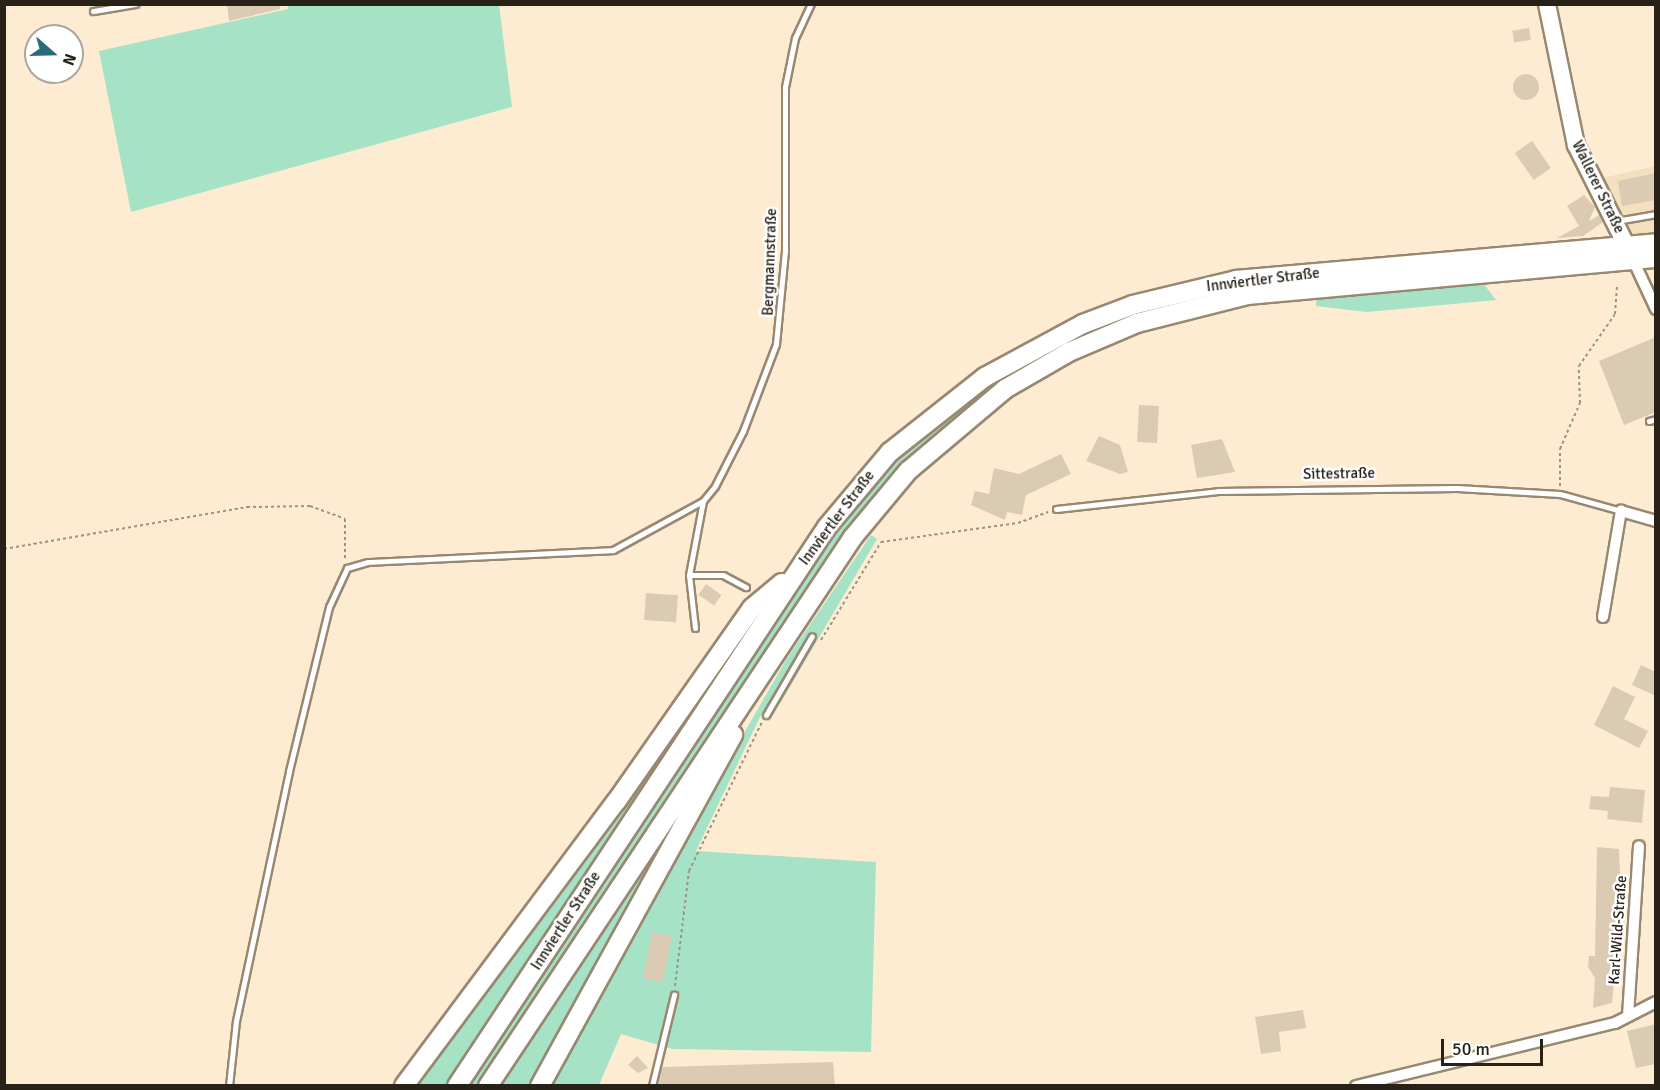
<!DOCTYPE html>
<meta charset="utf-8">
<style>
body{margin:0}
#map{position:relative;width:1660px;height:1090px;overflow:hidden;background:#fdecd2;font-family:Signika,sans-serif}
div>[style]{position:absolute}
.built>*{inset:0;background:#f4dfbe}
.green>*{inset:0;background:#a6e2c6}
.building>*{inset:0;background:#dbcbb2;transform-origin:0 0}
.round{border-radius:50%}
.path>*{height:2px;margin-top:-1px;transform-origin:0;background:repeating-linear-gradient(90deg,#9f9280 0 3px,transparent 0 6px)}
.roads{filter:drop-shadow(2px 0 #988871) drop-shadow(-2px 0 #988871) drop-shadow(0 2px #988871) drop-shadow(0 -2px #988871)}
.lane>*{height:5px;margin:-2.5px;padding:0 2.5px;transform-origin:2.5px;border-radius:2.5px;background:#fff}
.street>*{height:10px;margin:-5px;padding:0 5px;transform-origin:5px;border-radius:5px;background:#fff}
.secondary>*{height:16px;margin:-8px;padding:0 8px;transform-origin:8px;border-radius:8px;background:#fff}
.primary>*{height:18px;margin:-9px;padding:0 9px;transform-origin:9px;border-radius:9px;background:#fff}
span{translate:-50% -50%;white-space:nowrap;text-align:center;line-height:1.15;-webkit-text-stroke:5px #fff;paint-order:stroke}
.street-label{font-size:15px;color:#272118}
.frame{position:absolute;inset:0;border:6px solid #272118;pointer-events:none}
.north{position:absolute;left:24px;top:24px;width:60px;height:60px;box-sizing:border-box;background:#fff;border:2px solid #a9a6a3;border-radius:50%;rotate:110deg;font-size:16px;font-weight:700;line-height:24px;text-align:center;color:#272118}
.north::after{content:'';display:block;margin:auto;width:21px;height:27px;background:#266c7a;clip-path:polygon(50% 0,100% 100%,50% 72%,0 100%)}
.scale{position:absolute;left:1441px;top:1039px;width:102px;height:27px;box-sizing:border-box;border:3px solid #272118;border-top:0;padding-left:8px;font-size:18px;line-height:21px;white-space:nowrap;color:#272118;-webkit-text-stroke:4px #fff;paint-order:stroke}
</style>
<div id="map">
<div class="built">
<div style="clip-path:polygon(1655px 166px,1655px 234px,1636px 239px,1598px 179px)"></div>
</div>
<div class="green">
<div style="clip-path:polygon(288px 5px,499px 5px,512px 107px,131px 212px,99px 51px,288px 9px)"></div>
<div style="clip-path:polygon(1483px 283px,1496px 300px,1367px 312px,1316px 306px,1316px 296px)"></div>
<div style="clip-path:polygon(1064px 341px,1066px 347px,1002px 381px,937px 431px,886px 481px,833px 548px,478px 1085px,467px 1086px,825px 544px,878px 476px,936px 423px,999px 377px)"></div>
<div style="clip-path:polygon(871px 535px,877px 539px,781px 702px,760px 717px,696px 851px,876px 862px,871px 1052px,672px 1049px,621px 1034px,599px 1085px,541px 1086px,786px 660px)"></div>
<div style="clip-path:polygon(713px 676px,717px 679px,445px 1085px,413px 1086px)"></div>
<div style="clip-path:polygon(697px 786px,531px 1085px,499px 1086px)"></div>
</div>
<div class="building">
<div style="clip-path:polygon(227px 4px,280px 4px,280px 9px,229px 21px)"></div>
<div style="left:1529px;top:28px;width:12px;height:17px;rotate:81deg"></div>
<div class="round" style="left:1513px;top:74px;width:26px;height:26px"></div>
<div style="left:1532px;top:141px;width:33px;height:21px;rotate:55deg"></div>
<div style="clip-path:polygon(1656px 173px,1656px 200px,1622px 206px,1618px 181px)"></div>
<div style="clip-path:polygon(1584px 195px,1595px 207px,1589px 221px,1599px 215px,1603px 222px,1583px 236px,1557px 238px,1579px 226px,1567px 206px)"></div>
<div style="clip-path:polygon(1656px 337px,1656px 412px,1624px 425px,1599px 361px)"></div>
<div style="left:1139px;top:405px;width:20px;height:37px;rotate:3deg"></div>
<div style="clip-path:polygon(1099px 436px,1120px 445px,1128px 472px,1120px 474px,1086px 461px)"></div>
<div style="clip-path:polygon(1222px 439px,1235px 472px,1197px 478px,1191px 445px)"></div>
<div style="clip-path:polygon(1061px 454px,1071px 474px,1026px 495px,1022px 515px,1007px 512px,1005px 520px,971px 505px,975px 491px,989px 494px,994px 468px,1019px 474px)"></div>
<div style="left:706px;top:584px;width:19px;height:13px;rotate:35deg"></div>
<div style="left:646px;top:593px;width:32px;height:27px;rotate:4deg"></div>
<div style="clip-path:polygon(1641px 665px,1656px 672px,1656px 696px,1632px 685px)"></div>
<div style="clip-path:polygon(1613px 686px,1635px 697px,1624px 719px,1648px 731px,1639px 748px,1594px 725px)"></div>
<div style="clip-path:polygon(1610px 787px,1645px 790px,1642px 823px,1607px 819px,1608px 811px,1589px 809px,1591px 796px,1609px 797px)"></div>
<div style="clip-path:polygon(1597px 847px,1619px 849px,1621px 901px,1612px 1003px,1593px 1008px,1595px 978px,1588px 967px,1589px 956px,1595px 956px)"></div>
<div style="left:652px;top:932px;width:20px;height:47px;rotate:11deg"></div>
<div style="clip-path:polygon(1303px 1010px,1306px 1028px,1279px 1032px,1281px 1051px,1261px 1054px,1255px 1017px)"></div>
<div style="clip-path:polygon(1656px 1024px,1655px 1064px,1636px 1068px,1627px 1031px)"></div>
<div style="clip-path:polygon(637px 1056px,648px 1068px,638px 1073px,628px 1065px)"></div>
<div style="clip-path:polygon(833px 1062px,835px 1086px,658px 1086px,662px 1067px)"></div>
</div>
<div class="path">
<div style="left:1560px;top:486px;width:37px;rotate:-90deg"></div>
<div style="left:1560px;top:449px;width:50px;rotate:-66.5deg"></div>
<div style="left:1580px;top:403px;width:37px;rotate:-92deg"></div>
<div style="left:1579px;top:366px;width:63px;rotate:-55.3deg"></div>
<div style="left:1615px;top:314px;width:28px;rotate:-86deg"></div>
<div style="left:4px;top:549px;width:247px;rotate:-9.8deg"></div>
<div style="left:247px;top:507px;width:63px;rotate:-0.9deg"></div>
<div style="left:310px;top:506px;width:37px;rotate:20deg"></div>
<div style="left:345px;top:519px;width:41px;rotate:90deg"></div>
<div style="left:821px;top:640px;width:115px;rotate:-58.5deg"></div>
<div style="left:881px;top:542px;width:138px;rotate:-7.9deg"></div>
<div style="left:1018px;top:523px;width:32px;rotate:-20deg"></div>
<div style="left:675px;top:986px;width:116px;rotate:-83.1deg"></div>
<div style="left:689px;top:871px;width:166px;rotate:-63.9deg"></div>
</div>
<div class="roads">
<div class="lane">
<div style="left:93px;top:11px;width:43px;rotate:-9.5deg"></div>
<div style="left:1616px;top:221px;width:41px;rotate:-9.9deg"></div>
<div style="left:1649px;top:421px;width:7px;rotate:-16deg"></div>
<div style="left:1056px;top:509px;width:163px;rotate:-6.3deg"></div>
<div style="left:1218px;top:491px;width:239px;rotate:-0.7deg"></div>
<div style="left:1457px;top:488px;width:103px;rotate:3.3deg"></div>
<div style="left:1560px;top:494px;width:63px;rotate:15.6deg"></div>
<div style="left:689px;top:575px;width:34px"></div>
<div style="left:723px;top:575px;width:26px;rotate:28deg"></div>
<div style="left:695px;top:628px;width:53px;rotate:-96.5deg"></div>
<div style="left:689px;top:575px;width:75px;rotate:-79.3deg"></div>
<div style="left:766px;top:715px;width:91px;rotate:-59.8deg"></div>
<div style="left:229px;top:1086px;width:65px;rotate:-83.9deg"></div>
<div style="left:236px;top:1021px;width:256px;rotate:-78deg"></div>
<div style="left:289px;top:771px;width:169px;rotate:-76.3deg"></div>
<div style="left:329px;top:607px;width:43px;rotate:-65.2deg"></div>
<div style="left:347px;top:568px;width:22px;rotate:-16deg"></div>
<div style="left:368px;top:562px;width:245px;rotate:-2.8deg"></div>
<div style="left:613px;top:550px;width:102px;rotate:-28.6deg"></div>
<div style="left:703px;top:501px;width:19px;rotate:-51deg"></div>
<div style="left:715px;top:486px;width:62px;rotate:-63deg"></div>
<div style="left:743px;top:431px;width:93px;rotate:-69.2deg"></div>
<div style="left:776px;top:344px;width:93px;rotate:-84.5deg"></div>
<div style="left:785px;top:251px;width:164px;rotate:-90deg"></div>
<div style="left:785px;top:87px;width:50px;rotate:-78.5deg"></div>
<div style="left:795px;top:38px;width:38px;rotate:-65deg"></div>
<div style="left:652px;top:1086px;width:94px;rotate:-76.4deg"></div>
</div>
<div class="street">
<div style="left:1634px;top:262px;width:52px;rotate:64.9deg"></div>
<div style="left:1603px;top:617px;width:108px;rotate:-80.4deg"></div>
<div style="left:1621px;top:511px;width:36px;rotate:16deg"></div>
<div style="left:1628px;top:1016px;width:170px;rotate:-86.3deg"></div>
<div style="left:1356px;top:1086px;width:267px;rotate:-13.7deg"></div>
<div style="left:1615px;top:1023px;width:46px;rotate:-27.1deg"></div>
</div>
<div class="secondary">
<div style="left:1547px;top:4px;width:144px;rotate:78.4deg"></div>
<div style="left:1576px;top:145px;width:125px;rotate:63.4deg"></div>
</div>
<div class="primary">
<div style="left:404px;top:1086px;width:354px;rotate:-53.3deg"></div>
<div style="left:616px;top:802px;width:237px;rotate:-55deg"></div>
<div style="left:752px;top:608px;width:39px;rotate:-40deg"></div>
<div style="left:457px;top:1086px;width:670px;rotate:-56.5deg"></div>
<div style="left:827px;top:527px;width:98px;rotate:-50deg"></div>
<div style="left:890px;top:452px;width:121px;rotate:-38.3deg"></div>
<div style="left:985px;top:377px;width:111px;rotate:-28.4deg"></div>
<div style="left:1083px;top:324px;width:53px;rotate:-20.8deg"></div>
<div style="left:1133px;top:305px;width:106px;rotate:-13.6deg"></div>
<div style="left:1236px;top:280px;width:422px;rotate:-5deg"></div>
<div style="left:488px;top:1086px;width:659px;rotate:-56.38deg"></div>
<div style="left:853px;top:537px;width:86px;rotate:-50.2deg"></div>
<div style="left:908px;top:471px;width:127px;rotate:-40.2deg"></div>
<div style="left:1005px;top:389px;width:74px;rotate:-30deg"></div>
<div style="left:1069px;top:352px;width:74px;rotate:-23.1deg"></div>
<div style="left:1137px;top:323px;width:114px;rotate:-14.2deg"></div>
<div style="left:1248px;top:295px;width:410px;rotate:-5.2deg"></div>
<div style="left:540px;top:1086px;width:401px;rotate:-61.2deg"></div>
</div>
</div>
<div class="street-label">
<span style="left:1598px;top:187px;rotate:64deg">Wallerer Straße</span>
<span style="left:770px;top:262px;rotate:-88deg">Bergmannstraße</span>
<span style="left:1263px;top:280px;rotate:-7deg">Innviertler Straße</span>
<span style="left:1339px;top:474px;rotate:-1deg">Sittestraße</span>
<span style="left:837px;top:518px;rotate:-53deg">Innviertler Straße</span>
<span style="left:566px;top:921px;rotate:-57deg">Innviertler Straße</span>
<span style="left:1618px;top:930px;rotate:-86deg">Karl-Wild-Straße</span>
</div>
<div class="frame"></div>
<div class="north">N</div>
<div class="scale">50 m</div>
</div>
